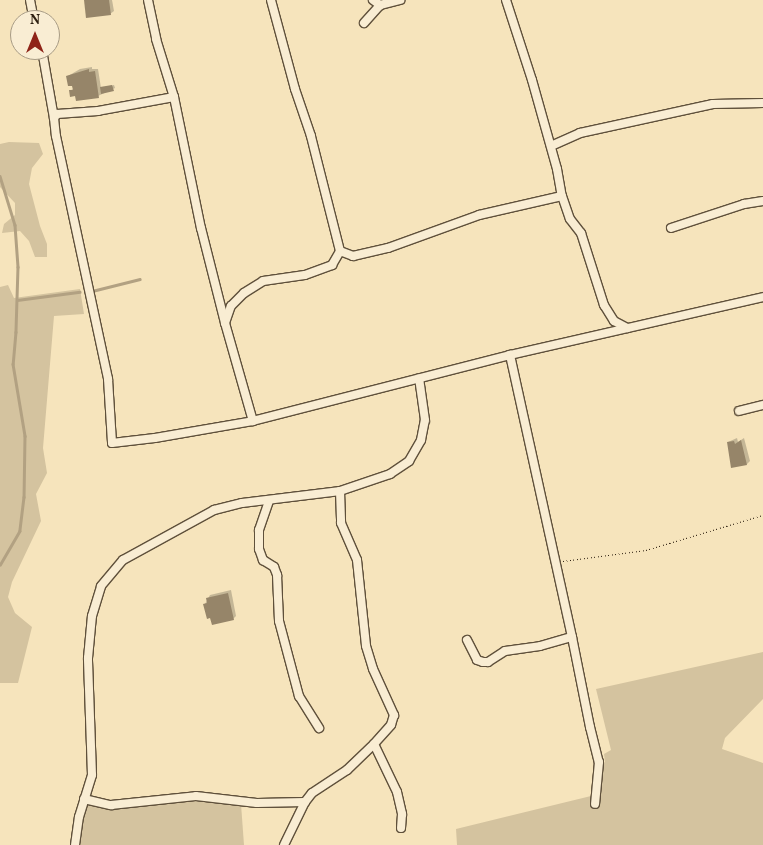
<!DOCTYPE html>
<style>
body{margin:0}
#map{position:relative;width:763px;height:845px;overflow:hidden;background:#f6e4bc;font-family:Vollkorn,serif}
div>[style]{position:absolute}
.green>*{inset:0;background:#d4c39f}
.shadow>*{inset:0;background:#0003}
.stream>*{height:2.5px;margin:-1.25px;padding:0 1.25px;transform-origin:1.25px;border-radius:1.25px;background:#b2a182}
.building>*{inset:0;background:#968569}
.path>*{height:1px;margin-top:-0.5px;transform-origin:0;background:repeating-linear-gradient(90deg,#2d1f10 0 1px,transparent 0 3.5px)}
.roads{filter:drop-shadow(1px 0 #5f503b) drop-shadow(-1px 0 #5f503b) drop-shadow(0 1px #5f503b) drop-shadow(0 -1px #5f503b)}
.minor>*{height:8px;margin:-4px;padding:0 4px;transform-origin:4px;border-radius:4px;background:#f9edd3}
span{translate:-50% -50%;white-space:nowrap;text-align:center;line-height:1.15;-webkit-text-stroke:4px #f9edd3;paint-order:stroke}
.north{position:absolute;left:10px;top:10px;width:50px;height:50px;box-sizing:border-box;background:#f9edd3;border:1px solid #a79b85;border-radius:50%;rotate:0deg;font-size:14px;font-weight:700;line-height:20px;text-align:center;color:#2d1f10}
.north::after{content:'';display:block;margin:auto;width:18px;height:22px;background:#8f2418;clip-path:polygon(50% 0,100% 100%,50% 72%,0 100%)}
</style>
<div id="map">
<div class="green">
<div style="clip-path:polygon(9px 142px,39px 143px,43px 154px,32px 168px,29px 184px,40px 226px,47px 244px,47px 257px,35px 257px,29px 241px,20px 231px,2px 233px,4px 224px,15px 215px,15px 203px,0 187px,0 144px)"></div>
<div style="clip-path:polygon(8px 285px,14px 298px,80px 289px,84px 314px,54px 316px,43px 448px,47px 473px,36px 494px,41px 521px,12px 582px,8px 597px,15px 613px,32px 627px,18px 683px,0 683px,0 287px)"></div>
<div style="clip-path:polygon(763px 652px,763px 699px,725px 738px,722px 749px,763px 763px,763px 845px,457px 845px,456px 829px,591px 796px,594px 770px,605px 762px,604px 754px,611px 750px,596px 689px)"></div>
<div style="clip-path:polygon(205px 801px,241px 804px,244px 845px,79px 845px,86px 805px)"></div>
</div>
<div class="shadow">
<div style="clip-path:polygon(85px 0,112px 0,114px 11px,110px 14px)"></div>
<div style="clip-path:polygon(92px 67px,92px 69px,98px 69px,101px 88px,114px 85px,115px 88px,98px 96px,76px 95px,70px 91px,74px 88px,68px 76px,80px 69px)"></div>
<div style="clip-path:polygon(737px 438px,738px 442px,744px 438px,750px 461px,747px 464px,732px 467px,728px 442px)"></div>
<div style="clip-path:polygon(231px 590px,236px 616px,233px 619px,205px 604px,210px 595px)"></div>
</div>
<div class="stream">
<div style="left:0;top:176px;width:51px;rotate:73deg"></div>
<div style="left:15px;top:225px;width:42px;rotate:85.9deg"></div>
<div style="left:18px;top:267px;width:65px;rotate:91.8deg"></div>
<div style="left:16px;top:332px;width:32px;rotate:95deg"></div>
<div style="left:13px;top:364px;width:73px;rotate:80.5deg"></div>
<div style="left:25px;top:436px;width:61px;rotate:90.9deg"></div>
<div style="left:24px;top:497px;width:34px;rotate:97deg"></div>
<div style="left:20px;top:531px;width:39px;rotate:120deg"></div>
<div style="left:92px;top:291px;width:49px;rotate:-14deg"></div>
<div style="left:17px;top:300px;width:63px;rotate:-7.4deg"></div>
</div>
<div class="building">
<div style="clip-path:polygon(84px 0,109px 0,111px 15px,86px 18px)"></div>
<div style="clip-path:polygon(89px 69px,89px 72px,95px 71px,99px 98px,76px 101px,75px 96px,70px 97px,69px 90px,73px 90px,72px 86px,68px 86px,66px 76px)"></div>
<div style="clip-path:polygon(112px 85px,114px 91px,101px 94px,100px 87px)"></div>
<div style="clip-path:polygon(741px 440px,747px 465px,731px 468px,727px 442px,734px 441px,735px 444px)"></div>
<div style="clip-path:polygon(228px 593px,234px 620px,212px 625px,210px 618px,207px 619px,203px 604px,207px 603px,206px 598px)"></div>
</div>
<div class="path">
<div style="left:563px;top:561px;width:84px;rotate:-7.5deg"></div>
<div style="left:646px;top:550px;width:122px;rotate:-16.7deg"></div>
</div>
<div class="roads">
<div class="minor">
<div style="left:30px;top:0;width:20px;rotate:79deg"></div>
<div style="left:148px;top:0;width:40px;rotate:78deg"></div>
<div style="left:156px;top:39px;width:61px;rotate:72.8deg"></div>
<div style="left:174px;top:97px;width:77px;rotate:169.6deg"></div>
<div style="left:98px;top:111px;width:41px;rotate:175.8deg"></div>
<div style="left:57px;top:114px;width:5px;rotate:127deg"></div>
<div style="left:54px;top:118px;width:18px;rotate:84deg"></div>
<div style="left:56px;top:136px;width:249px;rotate:77.9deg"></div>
<div style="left:108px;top:379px;width:64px;rotate:86.4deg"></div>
<div style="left:112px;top:443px;width:43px;rotate:-6.6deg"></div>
<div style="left:155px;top:438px;width:99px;rotate:-9.8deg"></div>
<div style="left:253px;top:421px;width:265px;rotate:-14.4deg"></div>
<div style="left:510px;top:355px;width:260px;rotate:-12.9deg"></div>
<div style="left:373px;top:0;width:9px;rotate:36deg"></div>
<div style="left:380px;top:5px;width:21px;rotate:-14deg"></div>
<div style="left:506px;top:0;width:84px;rotate:72deg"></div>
<div style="left:532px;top:80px;width:92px;rotate:74.3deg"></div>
<div style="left:557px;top:169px;width:27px;rotate:80deg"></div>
<div style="left:562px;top:196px;width:24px;rotate:71deg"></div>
<div style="left:570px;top:219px;width:18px;rotate:52deg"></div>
<div style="left:581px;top:233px;width:76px;rotate:72.3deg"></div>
<div style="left:604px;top:305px;width:19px;rotate:58deg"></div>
<div style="left:614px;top:321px;width:15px;rotate:28deg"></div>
<div style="left:364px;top:23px;width:24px;rotate:-48deg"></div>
<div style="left:42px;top:50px;width:69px;rotate:80deg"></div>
<div style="left:174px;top:97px;width:134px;rotate:78.4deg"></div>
<div style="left:201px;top:228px;width:98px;rotate:75.8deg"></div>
<div style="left:225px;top:323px;width:102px;rotate:74.1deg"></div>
<div style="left:551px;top:146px;width:32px;rotate:-24deg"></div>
<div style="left:580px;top:133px;width:136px;rotate:-12.3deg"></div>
<div style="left:713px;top:104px;width:50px;rotate:-1.1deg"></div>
<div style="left:671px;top:228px;width:77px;rotate:-18.2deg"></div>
<div style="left:744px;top:204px;width:19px;rotate:-9deg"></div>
<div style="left:340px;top:251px;width:14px;rotate:21deg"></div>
<div style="left:353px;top:256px;width:36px;rotate:-13deg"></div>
<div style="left:388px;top:248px;width:97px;rotate:-19.9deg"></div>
<div style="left:479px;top:215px;width:85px;rotate:-12.9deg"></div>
<div style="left:225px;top:323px;width:18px;rotate:-71deg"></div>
<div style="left:231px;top:306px;width:18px;rotate:-45deg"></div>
<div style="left:244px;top:293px;width:22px;rotate:-32deg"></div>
<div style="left:263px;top:281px;width:42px;rotate:-8.1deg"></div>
<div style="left:305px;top:275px;width:29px;rotate:-20deg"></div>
<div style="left:332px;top:265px;width:16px;rotate:-60deg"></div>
<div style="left:340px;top:251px;width:119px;rotate:-104.2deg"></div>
<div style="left:311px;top:136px;width:50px;rotate:-108.8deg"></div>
<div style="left:295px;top:89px;width:92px;rotate:-105.1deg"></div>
<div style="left:739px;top:411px;width:25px;rotate:-14deg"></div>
<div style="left:340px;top:491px;width:32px;rotate:88deg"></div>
<div style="left:341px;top:523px;width:40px;rotate:66.6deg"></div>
<div style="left:357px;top:560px;width:86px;rotate:84deg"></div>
<div style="left:366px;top:646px;width:24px;rotate:73deg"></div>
<div style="left:373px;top:669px;width:51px;rotate:65.5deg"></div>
<div style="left:394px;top:715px;width:10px;rotate:107deg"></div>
<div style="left:391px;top:725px;width:25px;rotate:132deg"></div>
<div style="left:374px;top:744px;width:53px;rotate:64.4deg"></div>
<div style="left:397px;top:792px;width:23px;rotate:77deg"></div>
<div style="left:402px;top:814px;width:14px;rotate:94deg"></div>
<div style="left:269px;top:501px;width:31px;rotate:109deg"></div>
<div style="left:259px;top:530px;width:19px;rotate:90deg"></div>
<div style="left:259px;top:549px;width:12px;rotate:70deg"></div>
<div style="left:263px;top:560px;width:13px;rotate:32deg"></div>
<div style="left:274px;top:567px;width:9px;rotate:69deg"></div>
<div style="left:277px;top:575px;width:46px;rotate:87.5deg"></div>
<div style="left:279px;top:621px;width:78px;rotate:75.1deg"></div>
<div style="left:299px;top:696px;width:38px;rotate:58deg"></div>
<div style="left:572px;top:637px;width:92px;rotate:78.7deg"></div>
<div style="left:590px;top:727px;width:36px;rotate:76deg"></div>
<div style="left:599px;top:762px;width:42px;rotate:95.4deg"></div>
<div style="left:467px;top:640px;width:22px;rotate:63deg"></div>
<div style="left:477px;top:660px;width:6px;rotate:18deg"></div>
<div style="left:483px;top:662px;width:5px"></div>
<div style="left:488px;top:662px;width:20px;rotate:-33deg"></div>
<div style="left:505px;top:651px;width:35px;rotate:-8deg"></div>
<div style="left:540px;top:646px;width:33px;rotate:-16deg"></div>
<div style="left:572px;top:637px;width:289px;rotate:-102.4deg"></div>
<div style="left:84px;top:799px;width:28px;rotate:13deg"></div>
<div style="left:111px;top:805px;width:85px;rotate:-6deg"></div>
<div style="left:196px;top:796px;width:61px;rotate:6.5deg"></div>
<div style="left:257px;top:803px;width:48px;rotate:-1.2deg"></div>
<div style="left:75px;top:845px;width:28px;rotate:-82deg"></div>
<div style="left:79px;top:817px;width:44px;rotate:-72.8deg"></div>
<div style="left:92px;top:775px;width:117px;rotate:-92deg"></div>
<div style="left:88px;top:658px;width:42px;rotate:-84.6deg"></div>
<div style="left:92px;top:616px;width:31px;rotate:-73deg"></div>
<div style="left:101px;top:586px;width:34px;rotate:-50deg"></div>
<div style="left:123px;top:560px;width:104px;rotate:-28.8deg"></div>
<div style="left:214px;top:510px;width:29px;rotate:-14deg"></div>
<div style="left:242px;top:503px;width:99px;rotate:-7deg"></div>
<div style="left:340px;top:491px;width:53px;rotate:-18.8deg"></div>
<div style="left:390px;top:474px;width:23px;rotate:-34deg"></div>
<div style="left:409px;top:461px;width:24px;rotate:-60deg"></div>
<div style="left:421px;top:440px;width:20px;rotate:-79deg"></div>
<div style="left:425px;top:420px;width:42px;rotate:-98.1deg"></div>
<div style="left:284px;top:845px;width:48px;rotate:-64deg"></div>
<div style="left:305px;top:802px;width:11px;rotate:-52deg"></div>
<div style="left:312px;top:793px;width:42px;rotate:-33.3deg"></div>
<div style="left:347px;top:770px;width:37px;rotate:-44deg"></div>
</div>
</div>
<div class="north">N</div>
</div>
